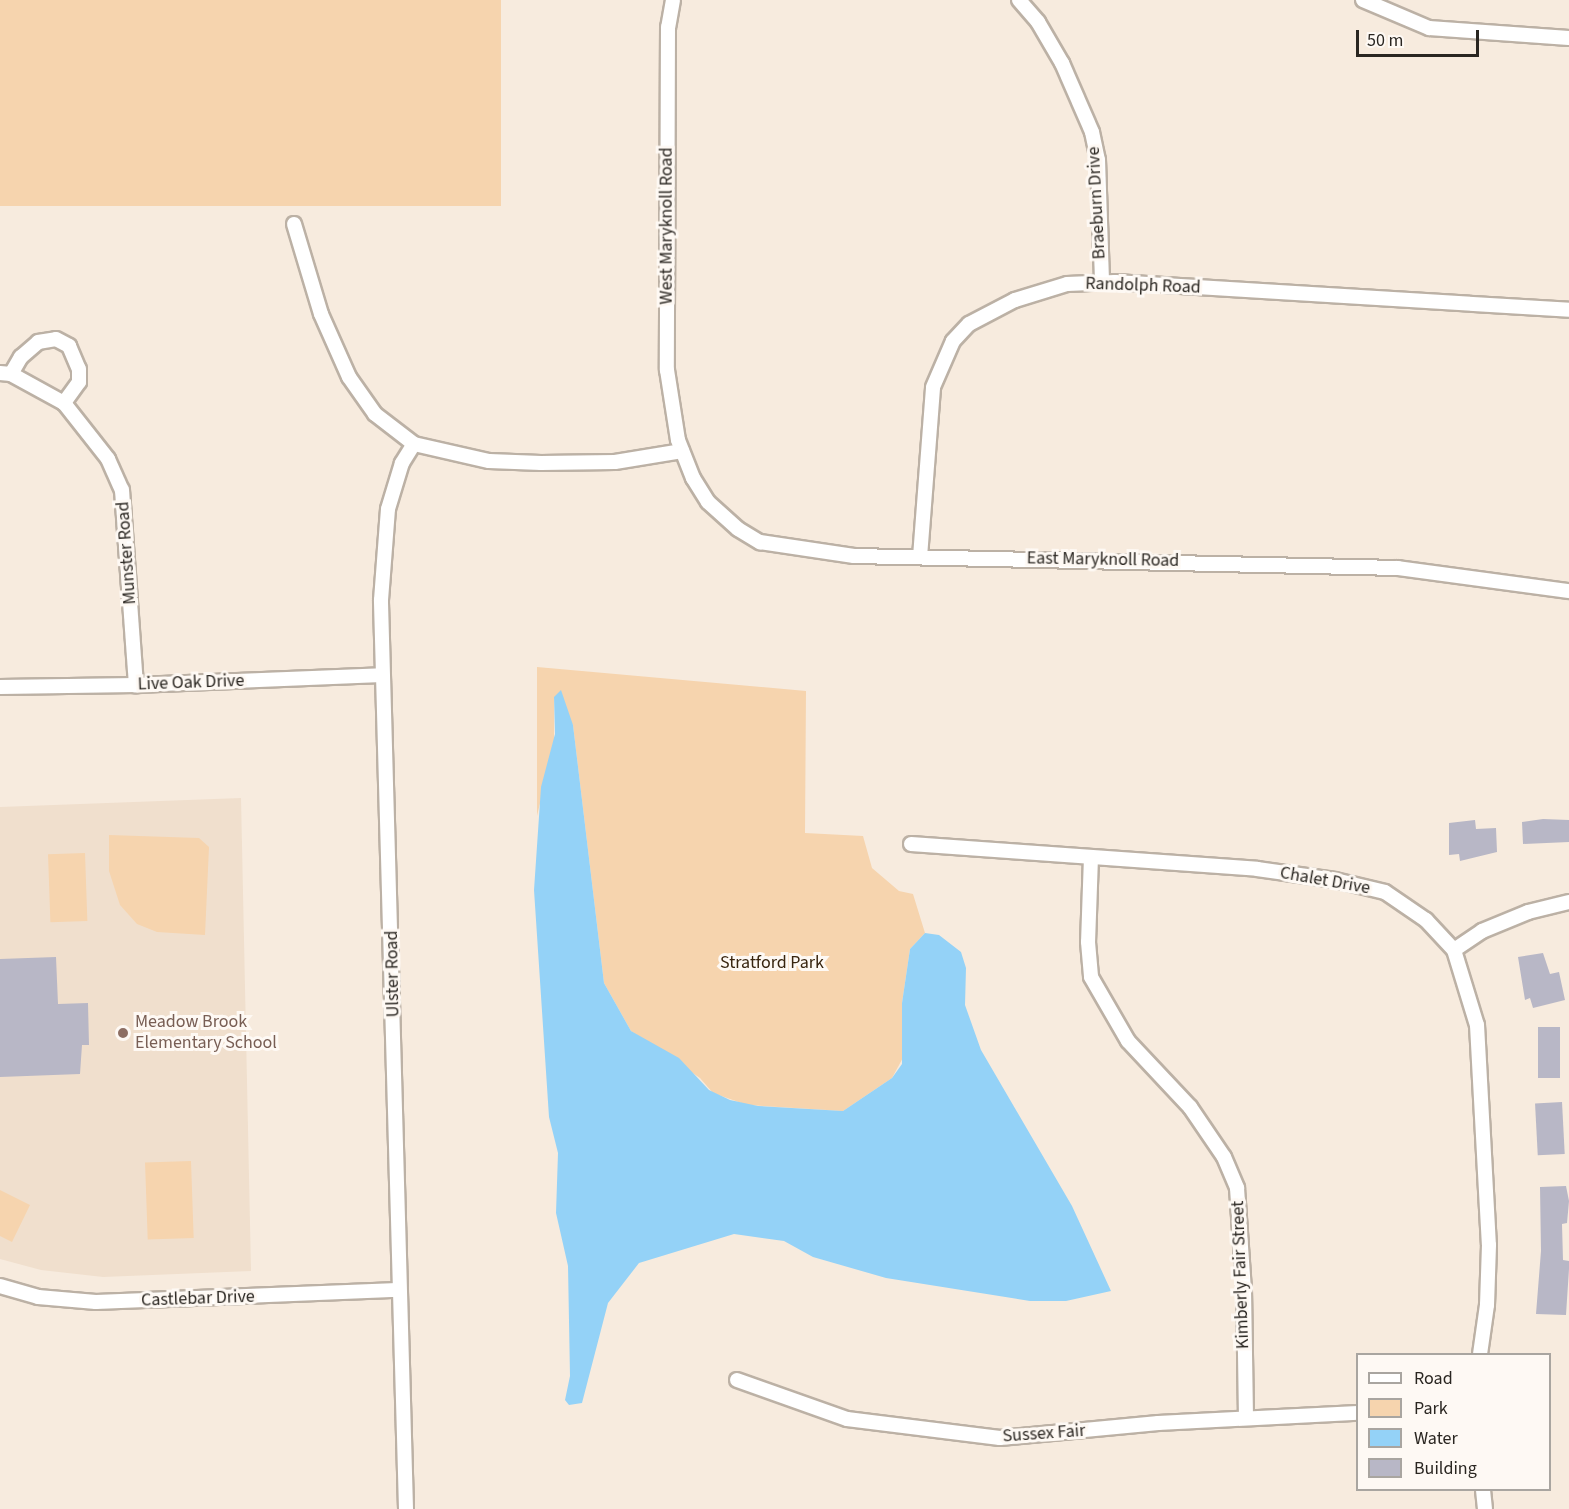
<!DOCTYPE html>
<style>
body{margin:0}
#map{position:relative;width:1569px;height:1509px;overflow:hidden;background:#f7ebde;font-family:"Source Sans 3",sans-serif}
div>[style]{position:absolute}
.built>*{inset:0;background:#f0dfcd}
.green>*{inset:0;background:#f6d4ae;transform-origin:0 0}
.water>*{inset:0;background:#94d2f7}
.building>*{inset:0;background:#b8b7c6;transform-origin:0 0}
.roads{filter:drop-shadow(2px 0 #bcb1a5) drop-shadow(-2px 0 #bcb1a5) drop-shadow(0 2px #bcb1a5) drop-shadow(0 -2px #bcb1a5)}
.street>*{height:14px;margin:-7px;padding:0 7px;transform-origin:7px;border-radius:7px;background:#fff}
.dots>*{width:16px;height:16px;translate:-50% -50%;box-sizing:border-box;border:3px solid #fef9f4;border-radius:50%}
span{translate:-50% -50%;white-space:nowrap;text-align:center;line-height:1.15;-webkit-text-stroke:6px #fef9f4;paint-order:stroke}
.street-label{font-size:18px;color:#2a2621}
.park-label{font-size:18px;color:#38250f}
.education-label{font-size:18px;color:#785e54}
.left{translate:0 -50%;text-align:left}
.legend{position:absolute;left:1356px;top:1353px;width:195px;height:138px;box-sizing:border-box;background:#fef9f4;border:2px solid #a9a5a0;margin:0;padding:8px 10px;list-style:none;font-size:18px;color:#2a2621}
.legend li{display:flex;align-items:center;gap:12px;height:30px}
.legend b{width:30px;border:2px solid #a9a5a0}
.scale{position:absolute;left:1356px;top:30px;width:123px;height:27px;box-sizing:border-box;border:3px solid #2a2621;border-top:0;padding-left:8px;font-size:18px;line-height:21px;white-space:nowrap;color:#2a2621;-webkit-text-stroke:4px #fef9f4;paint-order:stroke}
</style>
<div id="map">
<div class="built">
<div style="clip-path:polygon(241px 798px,251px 1271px,103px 1277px,41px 1270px,0 1259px,0 807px)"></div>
</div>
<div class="green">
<div style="left:0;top:0;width:501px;height:206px"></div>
<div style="clip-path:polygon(537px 667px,806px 691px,805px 833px,863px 836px,872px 868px,899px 891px,913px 894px,925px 933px,910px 949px,902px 1003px,905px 1054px,892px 1078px,843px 1111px,747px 1105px,713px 1093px,700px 1078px,631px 1031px,604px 983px,573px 725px,554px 697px,554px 744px,537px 816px)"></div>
<div style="clip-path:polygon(109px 835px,199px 838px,209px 847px,205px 935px,157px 932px,137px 924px,120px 905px,109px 871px)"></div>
<div style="left:85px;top:853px;width:68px;height:37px;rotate:88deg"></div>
<div style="left:191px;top:1161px;width:77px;height:46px;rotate:88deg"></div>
<div style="clip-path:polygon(0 1190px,30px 1205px,12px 1242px,0 1236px)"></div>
</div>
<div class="water">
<div style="clip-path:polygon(561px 690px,573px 725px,604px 983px,631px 1031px,679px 1058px,709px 1090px,730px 1100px,758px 1106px,843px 1111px,892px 1078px,902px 1064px,902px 1003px,910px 949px,925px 933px,939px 935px,961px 952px,966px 968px,965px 1005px,981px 1050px,1072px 1206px,1111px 1291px,1066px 1301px,1030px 1301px,886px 1278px,813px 1257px,784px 1241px,734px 1234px,639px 1263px,608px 1303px,582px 1403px,569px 1405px,565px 1400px,570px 1376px,568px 1266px,556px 1213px,558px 1153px,549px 1117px,534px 890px,541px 787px,555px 734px,554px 697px)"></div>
</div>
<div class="building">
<div style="clip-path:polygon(1543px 819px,1569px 820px,1569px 842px,1523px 844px,1522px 822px)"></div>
<div style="clip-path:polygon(1475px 820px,1476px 829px,1496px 828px,1497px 852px,1460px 861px,1459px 854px,1449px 855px,1449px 823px)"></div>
<div style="clip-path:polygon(1543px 953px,1550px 974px,1559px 972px,1565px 1000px,1533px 1008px,1530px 998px,1525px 1000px,1518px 957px)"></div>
<div style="clip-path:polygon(56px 957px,58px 1004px,88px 1003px,89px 1045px,82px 1045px,80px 1074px,0 1077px,0 959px)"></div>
<div style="left:1538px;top:1027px;width:22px;height:51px"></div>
<div style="left:1562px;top:1102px;width:52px;height:27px;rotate:87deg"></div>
<div style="clip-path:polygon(1566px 1186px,1569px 1201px,1567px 1223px,1562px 1224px,1563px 1260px,1569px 1261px,1569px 1269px,1566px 1315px,1536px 1314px,1541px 1251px,1540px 1187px)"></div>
</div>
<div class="roads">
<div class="street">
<div style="left:673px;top:0;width:27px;rotate:100deg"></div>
<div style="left:668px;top:27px;width:343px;rotate:90.2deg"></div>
<div style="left:667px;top:370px;width:71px;rotate:81.1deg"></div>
<div style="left:678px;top:440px;width:41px;rotate:68.5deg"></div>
<div style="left:693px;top:478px;width:28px;rotate:58deg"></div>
<div style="left:708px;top:502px;width:40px;rotate:42deg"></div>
<div style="left:738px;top:529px;width:26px;rotate:31deg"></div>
<div style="left:760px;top:542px;width:95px;rotate:8.5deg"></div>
<div style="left:854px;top:556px;width:544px;rotate:1.26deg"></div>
<div style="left:1398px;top:568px;width:173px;rotate:7.7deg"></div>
<div style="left:1019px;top:0;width:29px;rotate:49deg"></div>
<div style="left:1038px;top:22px;width:48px;rotate:59.7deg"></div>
<div style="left:1062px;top:63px;width:75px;rotate:66.5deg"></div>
<div style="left:1092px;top:132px;width:29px;rotate:78deg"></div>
<div style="left:1098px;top:160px;width:122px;rotate:88.1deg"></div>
<div style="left:1363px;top:0;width:72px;rotate:23deg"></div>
<div style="left:1429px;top:28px;width:140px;rotate:4.1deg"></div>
<div style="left:294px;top:224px;width:94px;rotate:73.3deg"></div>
<div style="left:321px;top:314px;width:69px;rotate:66deg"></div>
<div style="left:349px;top:377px;width:45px;rotate:54.9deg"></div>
<div style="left:375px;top:414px;width:49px;rotate:37.6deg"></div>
<div style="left:414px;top:444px;width:77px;rotate:12.8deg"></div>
<div style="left:489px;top:461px;width:52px;rotate:2.2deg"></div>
<div style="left:541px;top:463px;width:74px;rotate:-0.8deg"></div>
<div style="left:615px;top:462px;width:68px;rotate:-9.3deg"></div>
<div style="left:0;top:373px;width:11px;rotate:5deg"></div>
<div style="left:11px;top:374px;width:60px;rotate:28.7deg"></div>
<div style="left:64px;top:403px;width:71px;rotate:51.8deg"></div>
<div style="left:108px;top:459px;width:34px;rotate:66deg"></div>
<div style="left:122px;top:490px;width:196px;rotate:85.9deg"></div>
<div style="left:11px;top:374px;width:20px;rotate:-60deg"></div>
<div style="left:21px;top:357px;width:23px;rotate:-41deg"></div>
<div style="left:38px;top:342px;width:18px;rotate:-9deg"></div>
<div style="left:56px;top:339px;width:15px;rotate:28deg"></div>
<div style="left:69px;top:346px;width:25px;rotate:67deg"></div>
<div style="left:79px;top:369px;width:13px;rotate:90deg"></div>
<div style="left:79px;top:382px;width:26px;rotate:126deg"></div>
<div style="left:920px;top:557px;width:170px;rotate:-85.6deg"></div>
<div style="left:933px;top:387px;width:50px;rotate:-66.5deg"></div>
<div style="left:953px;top:341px;width:23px;rotate:-47deg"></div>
<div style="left:969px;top:324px;width:52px;rotate:-27.6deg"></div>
<div style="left:1015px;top:300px;width:54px;rotate:-17.1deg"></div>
<div style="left:1067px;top:284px;width:48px;rotate:-2.4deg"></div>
<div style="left:1115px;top:282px;width:455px;rotate:3.5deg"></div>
<div style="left:0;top:687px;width:136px;rotate:-0.8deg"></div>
<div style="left:136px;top:685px;width:246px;rotate:-2.3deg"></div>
<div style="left:911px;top:844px;width:347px;rotate:4.1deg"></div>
<div style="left:1257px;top:869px;width:79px;rotate:8deg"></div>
<div style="left:1335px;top:880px;width:51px;rotate:13.5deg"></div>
<div style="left:1385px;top:892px;width:50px;rotate:34.3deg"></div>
<div style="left:1426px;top:920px;width:41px;rotate:47deg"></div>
<div style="left:1454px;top:950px;width:78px;rotate:73deg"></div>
<div style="left:1477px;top:1025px;width:220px;rotate:86.9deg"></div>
<div style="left:1489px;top:1245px;width:60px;rotate:91.9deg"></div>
<div style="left:1487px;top:1305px;width:49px;rotate:98.1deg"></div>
<div style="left:1091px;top:857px;width:85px;rotate:92deg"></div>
<div style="left:1088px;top:942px;width:35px;rotate:85deg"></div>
<div style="left:1091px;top:977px;width:74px;rotate:60deg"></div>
<div style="left:1128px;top:1041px;width:91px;rotate:46.8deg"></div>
<div style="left:1190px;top:1107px;width:60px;rotate:55.8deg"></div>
<div style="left:1224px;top:1157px;width:34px;rotate:67deg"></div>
<div style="left:1237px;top:1188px;width:102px;rotate:86.1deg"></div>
<div style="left:1244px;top:1290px;width:128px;rotate:89.1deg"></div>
<div style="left:1454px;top:950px;width:34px;rotate:-34deg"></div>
<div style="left:1482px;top:931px;width:50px;rotate:-22.4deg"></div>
<div style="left:1528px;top:912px;width:42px;rotate:-13.7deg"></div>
<div style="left:0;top:1286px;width:40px;rotate:16deg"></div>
<div style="left:38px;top:1297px;width:58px;rotate:4.9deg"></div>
<div style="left:96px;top:1302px;width:302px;rotate:-2.3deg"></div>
<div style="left:737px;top:1380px;width:117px;rotate:19.5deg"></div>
<div style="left:847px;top:1419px;width:154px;rotate:7.1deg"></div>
<div style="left:1000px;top:1438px;width:159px;rotate:-5.4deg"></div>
<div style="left:1158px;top:1423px;width:200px;rotate:-2.9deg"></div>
<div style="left:1483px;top:1490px;width:19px;rotate:84deg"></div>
<div style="left:406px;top:1509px;width:909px;rotate:-91.58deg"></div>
<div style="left:381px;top:600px;width:91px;rotate:-85.6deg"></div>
<div style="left:388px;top:509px;width:48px;rotate:-73.1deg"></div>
<div style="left:402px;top:463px;width:22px;rotate:-58deg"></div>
</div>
</div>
<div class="dots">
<div style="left:123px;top:1033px;background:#8d6e63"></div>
</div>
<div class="street-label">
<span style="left:1097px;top:203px;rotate:-93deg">Braeburn Drive</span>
<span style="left:667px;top:226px;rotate:-90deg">West Maryknoll Road</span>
<span style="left:1143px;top:286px;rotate:2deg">Randolph Road</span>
<span style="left:127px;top:553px;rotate:-94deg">Munster Road</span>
<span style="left:1103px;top:560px;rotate:1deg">East Maryknoll Road</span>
<span style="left:191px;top:683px;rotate:-2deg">Live Oak Drive</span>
<span style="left:1325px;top:881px;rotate:10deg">Chalet Drive</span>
<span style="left:393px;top:974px;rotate:-91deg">Ulster Road</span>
<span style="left:1241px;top:1275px;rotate:-92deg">Kimberly Fair Street</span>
<span style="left:198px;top:1299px;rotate:-2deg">Castlebar Drive</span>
<span style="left:1044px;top:1434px;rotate:-4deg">Sussex Fair</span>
</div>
<div class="park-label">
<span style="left:772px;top:963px">Stratford Park</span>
</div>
<div class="education-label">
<span class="left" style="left:135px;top:1033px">Meadow Brook<br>Elementary School</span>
</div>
<ul class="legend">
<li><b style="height:8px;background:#fff"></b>Road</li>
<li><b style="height:16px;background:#f6d4ae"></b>Park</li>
<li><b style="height:16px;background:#94d2f7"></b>Water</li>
<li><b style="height:16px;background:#b8b7c6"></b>Building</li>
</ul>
<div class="scale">50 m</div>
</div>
